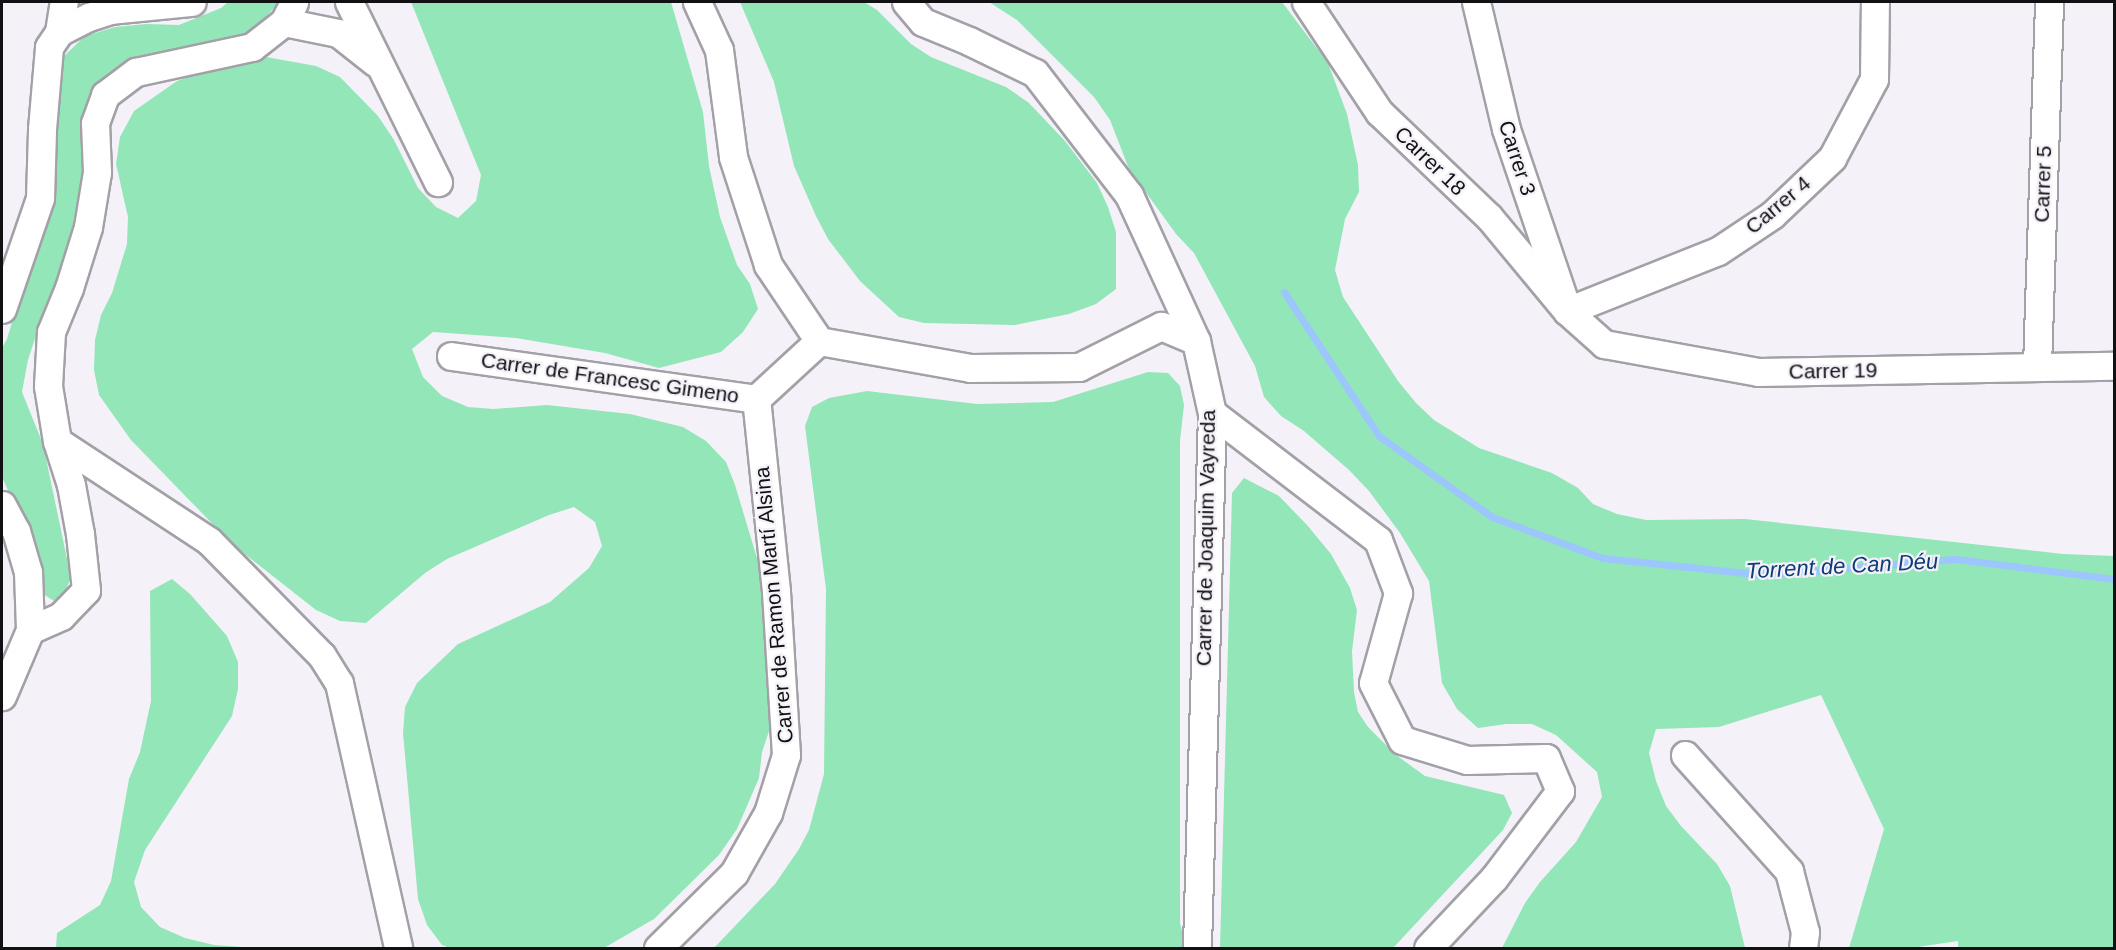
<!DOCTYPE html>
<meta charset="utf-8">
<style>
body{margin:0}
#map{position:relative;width:2116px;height:950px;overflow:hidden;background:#f5f1f9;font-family:Arial,sans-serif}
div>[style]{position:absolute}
.green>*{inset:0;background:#92e6b8}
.stream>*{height:7px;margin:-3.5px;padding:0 3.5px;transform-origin:3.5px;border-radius:3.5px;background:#9dc5fe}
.roads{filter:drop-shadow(2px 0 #a3a0a7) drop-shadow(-2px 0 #a3a0a7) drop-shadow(0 2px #a3a0a7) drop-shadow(0 -2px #a3a0a7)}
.minor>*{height:27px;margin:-13.5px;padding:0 13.5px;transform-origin:13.5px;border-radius:13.5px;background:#fff}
span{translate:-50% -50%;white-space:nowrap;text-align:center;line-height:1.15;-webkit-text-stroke:4.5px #f5f1f9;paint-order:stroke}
.street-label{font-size:21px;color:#111012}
.water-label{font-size:22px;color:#0c3b78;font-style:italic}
.frame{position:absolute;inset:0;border:3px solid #111012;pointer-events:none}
</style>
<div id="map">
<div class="green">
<div style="clip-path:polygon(228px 2px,279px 2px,250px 36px,220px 44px,87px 113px,80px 133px,84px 157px,74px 240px,46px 304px,28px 360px,22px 392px,43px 444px,71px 578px,64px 594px,54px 601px,40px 592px,40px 561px,2px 477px,2px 348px,7px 339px,53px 185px,53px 85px,62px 58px,85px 36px,115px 27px,146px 24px,179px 25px,221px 8px)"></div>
<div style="clip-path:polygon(411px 2px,671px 2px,703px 112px,709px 166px,720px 217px,737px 265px,750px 284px,758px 309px,743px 332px,721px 352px,659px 368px,605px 353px,516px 338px,433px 332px,412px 349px,423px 377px,442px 396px,468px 407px,493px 409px,547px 405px,630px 414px,683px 427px,706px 441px,726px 462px,735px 485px,782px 641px,772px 722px,762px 752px,759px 778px,737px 829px,719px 855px,654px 919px,604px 948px,450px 948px,442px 945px,427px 925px,418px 899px,403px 733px,405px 707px,417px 683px,458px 644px,550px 602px,589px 568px,602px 546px,595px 522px,574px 507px,549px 515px,447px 559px,425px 573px,366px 623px,340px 621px,316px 610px,232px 544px,131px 440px,99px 395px,94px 370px,95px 340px,101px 315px,112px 293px,127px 244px,128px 217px,116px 164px,120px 137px,134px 111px,177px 81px,238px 59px,266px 57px,316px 66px,340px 77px,378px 116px,394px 140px,418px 188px,436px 207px,458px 218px,476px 201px,481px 175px)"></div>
<div style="clip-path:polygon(740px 2px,864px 2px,877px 10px,911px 44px,931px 57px,1006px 87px,1029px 103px,1065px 141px,1097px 183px,1108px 207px,1116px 232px,1116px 289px,1096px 304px,1069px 314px,1015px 325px,924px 323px,899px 317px,860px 281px,828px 239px,816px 216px,794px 166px,774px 82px)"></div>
<div style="clip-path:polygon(989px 2px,1282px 2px,1328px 63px,1347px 114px,1358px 165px,1359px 192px,1345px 219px,1335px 270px,1343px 297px,1398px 381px,1416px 403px,1434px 420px,1479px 448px,1552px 473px,1578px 488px,1593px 504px,1617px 514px,1646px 520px,1745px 519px,2063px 554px,2114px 556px,2114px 948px,1958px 948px,1958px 941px,1911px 948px,1849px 948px,1884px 829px,1821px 695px,1719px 727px,1656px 729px,1649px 753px,1656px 781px,1666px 806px,1681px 826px,1717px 864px,1730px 886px,1745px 948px,1502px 948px,1525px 903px,1540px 882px,1576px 842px,1602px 797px,1597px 772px,1556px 735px,1532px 724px,1506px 724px,1478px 728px,1457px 709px,1442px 683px,1429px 581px,1400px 533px,1369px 491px,1349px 470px,1304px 431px,1281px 416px,1264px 397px,1255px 366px,1194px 253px,1176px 234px,1129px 169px,1110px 120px,1094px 97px,1017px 20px)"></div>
<div style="clip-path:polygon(1148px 372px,1168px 373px,1180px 386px,1184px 405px,1180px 441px,1180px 923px,1186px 948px,714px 948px,775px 884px,799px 849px,809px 830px,824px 774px,826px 589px,805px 426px,812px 407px,829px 398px,867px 391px,977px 404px,1053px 402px)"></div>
<div style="clip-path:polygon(1244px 478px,1279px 496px,1307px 525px,1331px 554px,1350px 588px,1357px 610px,1352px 651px,1354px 692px,1358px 712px,1368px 727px,1396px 755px,1425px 776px,1504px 795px,1512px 813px,1503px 830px,1393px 948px,1220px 948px,1232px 493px)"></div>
<div style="clip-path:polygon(172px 579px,190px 594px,227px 636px,238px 662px,238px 689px,232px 716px,145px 850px,134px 882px,141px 907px,160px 927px,185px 938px,214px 945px,257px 948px,56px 948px,57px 933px,100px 905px,111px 881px,129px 779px,140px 752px,151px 701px,150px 591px)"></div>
</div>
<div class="stream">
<div style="left:1284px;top:292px;width:173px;rotate:56.6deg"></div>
<div style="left:1379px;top:436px;width:139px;rotate:35.6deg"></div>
<div style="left:1492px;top:517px;width:118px;rotate:20.3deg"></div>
<div style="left:1603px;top:558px;width:162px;rotate:6deg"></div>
<div style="left:1764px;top:575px;width:193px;rotate:-4.8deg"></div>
<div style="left:1956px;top:559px;width:159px;rotate:7.2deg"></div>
</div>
<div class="roads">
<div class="minor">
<div style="left:349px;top:2px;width:201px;rotate:63.7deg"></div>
<div style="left:697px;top:2px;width:53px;rotate:65.4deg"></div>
<div style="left:719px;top:50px;width:108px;rotate:82.5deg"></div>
<div style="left:733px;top:157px;width:114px;rotate:72deg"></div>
<div style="left:768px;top:265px;width:92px;rotate:56.1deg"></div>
<div style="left:819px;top:341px;width:154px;rotate:10.1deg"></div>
<div style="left:971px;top:368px;width:108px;rotate:-0.5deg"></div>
<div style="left:1079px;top:367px;width:92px;rotate:-26.6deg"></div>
<div style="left:1161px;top:326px;width:38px;rotate:23deg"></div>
<div style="left:906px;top:2px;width:26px;rotate:50deg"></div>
<div style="left:923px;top:22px;width:50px;rotate:22.4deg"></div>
<div style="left:969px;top:41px;width:73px;rotate:25.9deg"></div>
<div style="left:1035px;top:73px;width:154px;rotate:52.4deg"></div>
<div style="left:1129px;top:195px;width:161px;rotate:65.3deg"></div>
<div style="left:1196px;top:341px;width:74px;rotate:77.5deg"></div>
<div style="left:1212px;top:413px;width:535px;rotate:91.61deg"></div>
<div style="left:1306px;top:2px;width:132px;rotate:56.4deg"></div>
<div style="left:1379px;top:112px;width:152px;rotate:43.7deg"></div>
<div style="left:1489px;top:217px;width:122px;rotate:50.3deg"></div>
<div style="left:1567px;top:311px;width:50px;rotate:41.7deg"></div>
<div style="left:1604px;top:344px;width:157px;rotate:10.3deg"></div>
<div style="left:1758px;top:372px;width:356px;rotate:-1deg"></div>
<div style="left:1476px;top:2px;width:130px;rotate:76.7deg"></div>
<div style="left:1506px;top:129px;width:177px;rotate:71.3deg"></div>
<div style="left:284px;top:22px;width:55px;rotate:11.5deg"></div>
<div style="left:338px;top:33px;width:48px;rotate:38.3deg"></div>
<div style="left:59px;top:32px;width:30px;rotate:-81deg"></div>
<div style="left:2px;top:309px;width:117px;rotate:-71.1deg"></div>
<div style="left:40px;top:198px;width:69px;rotate:-88.3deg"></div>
<div style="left:42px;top:129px;width:82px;rotate:-85.1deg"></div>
<div style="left:49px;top:47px;width:18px;rotate:-56deg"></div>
<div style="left:59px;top:32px;width:34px;rotate:-27deg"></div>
<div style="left:89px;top:17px;width:22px;rotate:-18deg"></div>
<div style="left:110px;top:10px;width:82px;rotate:-5.6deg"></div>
<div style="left:1567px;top:311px;width:162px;rotate:-21.7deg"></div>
<div style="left:1718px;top:251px;width:65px;rotate:-33.7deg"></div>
<div style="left:1772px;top:215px;width:83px;rotate:-43.5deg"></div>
<div style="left:1832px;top:158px;width:89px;rotate:-62deg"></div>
<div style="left:1874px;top:79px;width:77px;rotate:-89.3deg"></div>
<div style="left:451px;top:356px;width:308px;rotate:8deg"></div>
<div style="left:756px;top:399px;width:86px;rotate:-42.6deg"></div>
<div style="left:2037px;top:366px;width:364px;rotate:-88.1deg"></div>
<div style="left:1212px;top:413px;width:209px;rotate:37.4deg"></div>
<div style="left:1378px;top:540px;width:57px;rotate:69.3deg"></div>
<div style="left:1398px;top:593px;width:93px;rotate:105.5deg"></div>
<div style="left:1373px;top:683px;width:64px;rotate:63deg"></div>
<div style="left:1402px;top:740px;width:68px;rotate:17.1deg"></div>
<div style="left:1467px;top:760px;width:79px;rotate:-1.5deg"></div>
<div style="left:1546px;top:758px;width:36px;rotate:67deg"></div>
<div style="left:1560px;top:791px;width:109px;rotate:127.2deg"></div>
<div style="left:1494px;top:878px;width:96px;rotate:133.3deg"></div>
<div style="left:57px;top:441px;width:182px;rotate:33.3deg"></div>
<div style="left:209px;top:541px;width:161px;rotate:45.5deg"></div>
<div style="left:322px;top:656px;width:32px;rotate:58deg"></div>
<div style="left:339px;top:683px;width:271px;rotate:77.4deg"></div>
<div style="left:2px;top:505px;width:30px;rotate:62deg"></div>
<div style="left:16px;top:531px;width:43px;rotate:73.7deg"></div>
<div style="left:28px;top:572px;width:58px;rotate:88deg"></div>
<div style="left:30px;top:630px;width:72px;rotate:113deg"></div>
<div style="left:30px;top:630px;width:34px;rotate:-24deg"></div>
<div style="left:61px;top:616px;width:36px;rotate:-46deg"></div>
<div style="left:86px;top:590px;width:56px;rotate:-96.1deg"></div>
<div style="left:80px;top:534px;width:50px;rotate:-100.4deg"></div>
<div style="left:71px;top:485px;width:46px;rotate:-107.7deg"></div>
<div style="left:57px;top:441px;width:56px;rotate:-99.3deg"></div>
<div style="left:48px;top:386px;width:54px;rotate:-86.8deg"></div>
<div style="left:51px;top:332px;width:48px;rotate:-67.8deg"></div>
<div style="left:69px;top:288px;width:64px;rotate:-72.7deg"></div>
<div style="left:88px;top:227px;width:56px;rotate:-80.7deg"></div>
<div style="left:97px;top:172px;width:49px;rotate:-92.3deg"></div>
<div style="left:95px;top:123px;width:30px;rotate:-70deg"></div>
<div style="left:105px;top:95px;width:39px;rotate:-37deg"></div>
<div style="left:136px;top:72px;width:119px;rotate:-12.2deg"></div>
<div style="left:252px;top:47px;width:41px;rotate:-38deg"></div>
<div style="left:284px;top:22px;width:22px;rotate:-63deg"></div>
<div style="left:1685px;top:755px;width:156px;rotate:48.1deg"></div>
<div style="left:1789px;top:871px;width:63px;rotate:75.3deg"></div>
<div style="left:1805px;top:932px;width:16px;rotate:97deg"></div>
<div style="left:658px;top:948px;width:107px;rotate:-44.6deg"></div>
<div style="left:734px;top:873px;width:69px;rotate:-60.5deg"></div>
<div style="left:768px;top:813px;width:61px;rotate:-72.8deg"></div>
<div style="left:786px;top:755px;width:164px;rotate:-93.5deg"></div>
<div style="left:776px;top:591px;width:193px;rotate:-95.9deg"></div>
</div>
</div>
<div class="street-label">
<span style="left:1517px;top:158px;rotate:72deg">Carrer 3</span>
<span style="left:1430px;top:161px;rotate:44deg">Carrer 18</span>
<span style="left:2043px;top:184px;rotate:-88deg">Carrer 5</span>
<span style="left:1778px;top:205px;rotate:-40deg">Carrer 4</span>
<span style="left:1833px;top:371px;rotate:-1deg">Carrer 19</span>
<span style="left:610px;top:378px;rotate:8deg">Carrer de Francesc Gimeno</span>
<span style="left:1206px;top:538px;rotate:-89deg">Carrer de Joaquim Vayreda</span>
<span style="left:774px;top:605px;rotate:-95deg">Carrer de Ramon Martí Alsina</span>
</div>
<div class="water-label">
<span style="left:1842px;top:566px;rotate:-3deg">Torrent de Can Déu</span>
</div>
<div class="frame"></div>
</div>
